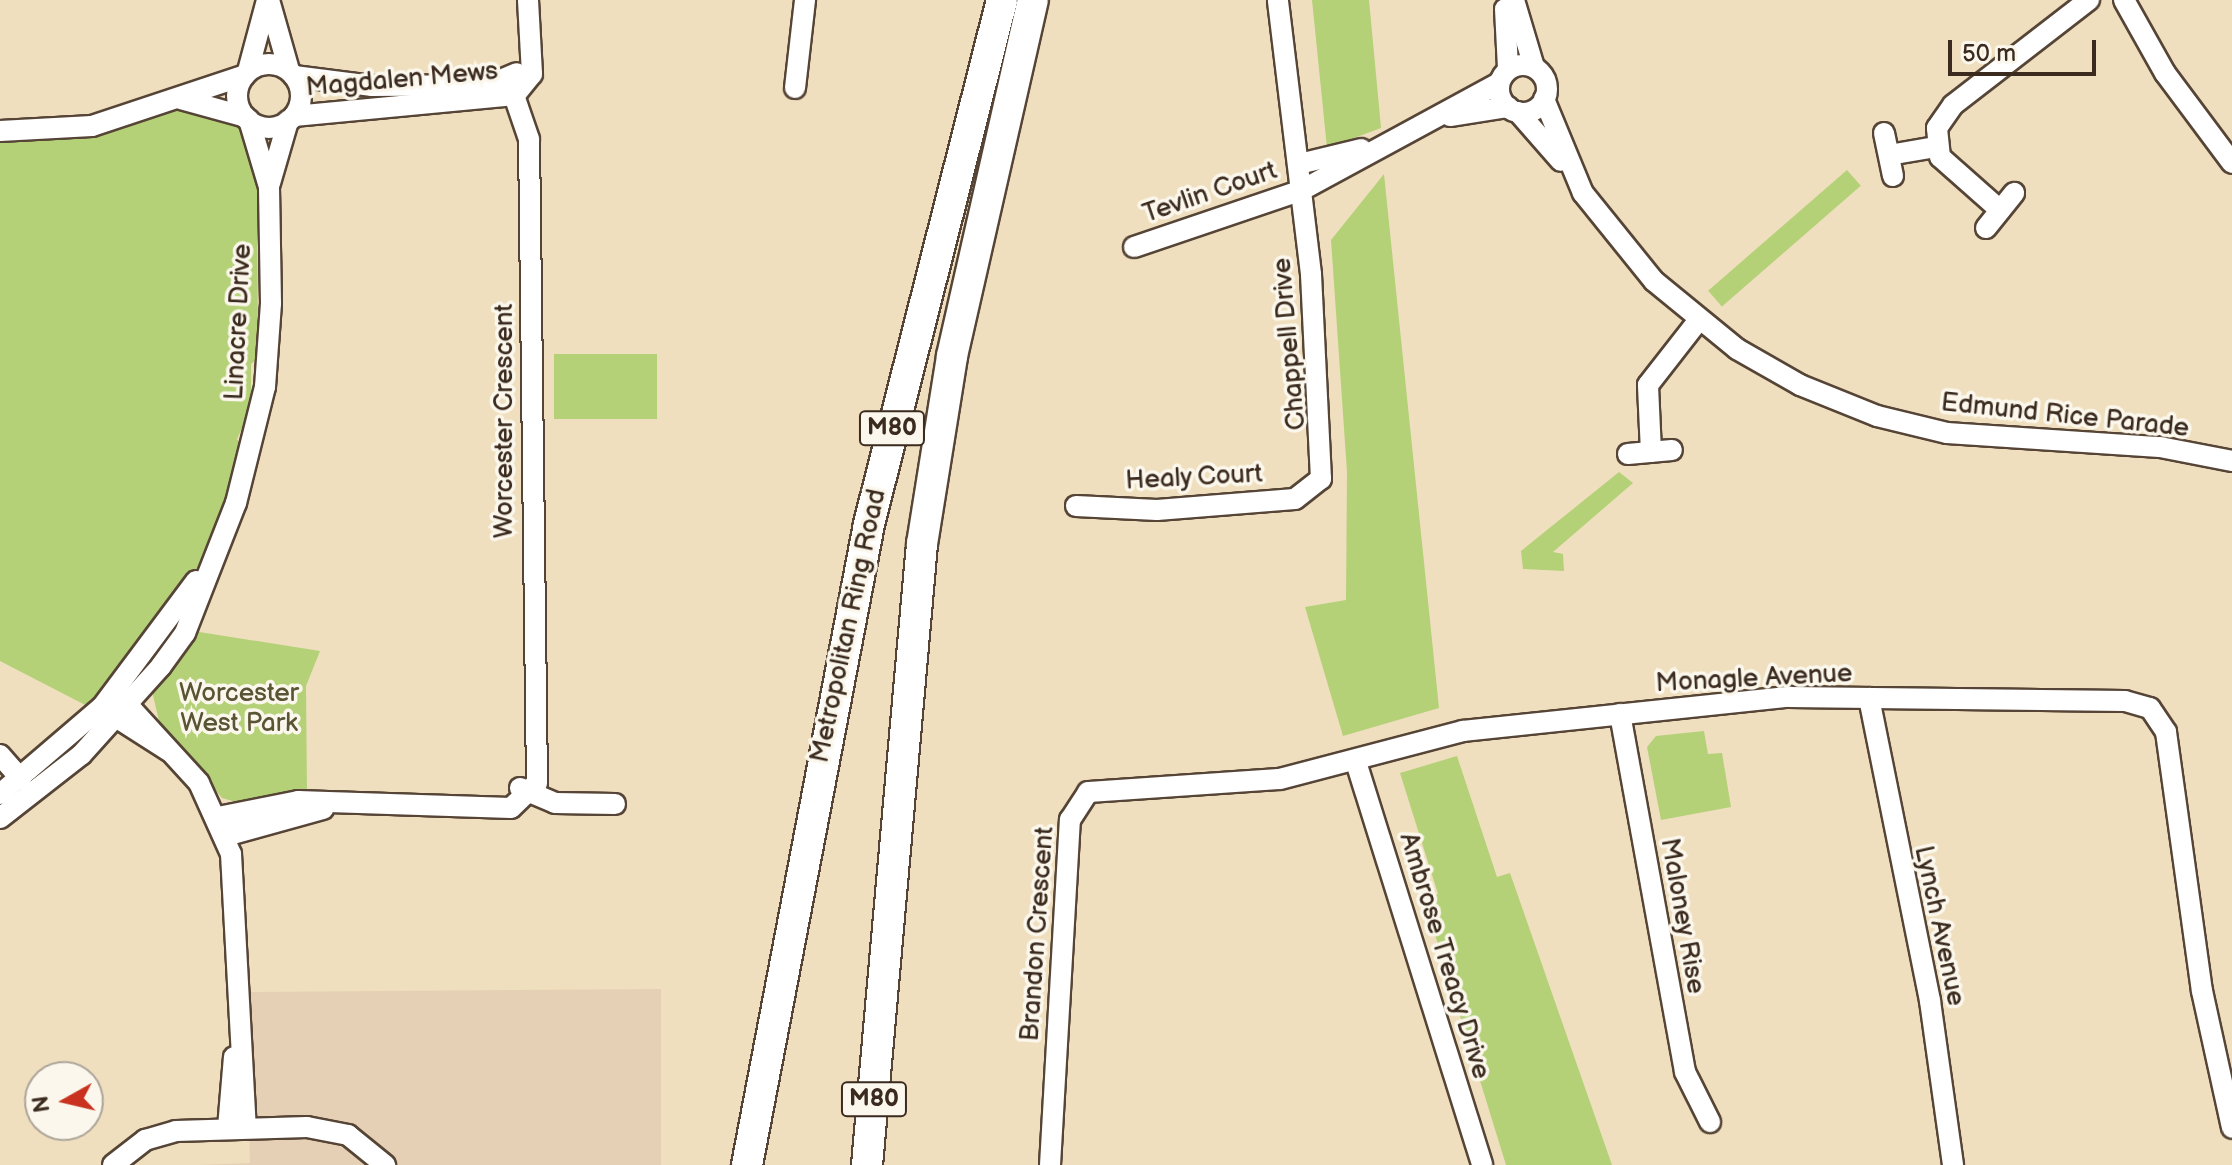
<!DOCTYPE html>
<style>
body{margin:0}
#map{position:relative;width:2232px;height:1165px;overflow:hidden;background:#efdfbe;font-family:"Balsamiq Sans",sans-serif}
div>[style]{position:absolute}
.built>*{inset:0;background:#e6d0b5}
.green>*{inset:0;background:#b4d178;transform-origin:0 0}
.roads{filter:drop-shadow(2px 0 #564536) drop-shadow(-2px 0 #564536) drop-shadow(0 2px #564536) drop-shadow(0 -2px #564536)}
.minor>*{height:20px;margin:-10px;padding:0 10px;transform-origin:10px;border-radius:10px;background:#fff}
.minor>.ring{margin:-10px;padding:0;box-sizing:content-box;background:none;border:20px solid #fff;border-radius:50%}
.highway>*{height:30px;margin:-15px;padding:0 15px;transform-origin:15px;border-radius:15px;background:#fff}
span{translate:-50% -50%;white-space:nowrap;text-align:center;line-height:1.15;-webkit-text-stroke:7px #fbf7ec;paint-order:stroke}
.shield-label span{padding:2px 6px;background:#fbf7ec;border:2px solid;border-radius:6px;-webkit-text-stroke-width:0}
.shield-label{font-size:24px;color:#3b2a1e;font-weight:700}
.street-label{font-size:26px;color:#3b2a1e}
.park-label{font-size:26px;color:#595434}
.north{position:absolute;left:24px;top:1061px;width:80px;height:80px;box-sizing:border-box;background:#fbf7ec;border:2px solid #aea59a;border-radius:50%;rotate:262deg;font-size:22px;font-weight:700;line-height:32px;text-align:center;color:#3b2a1e}
.north::after{content:'';display:block;margin:auto;width:28px;height:36px;background:#c8321e;clip-path:polygon(50% 0,100% 100%,50% 72%,0 100%)}
.scale{position:absolute;left:1948px;top:40px;width:148px;height:36px;box-sizing:border-box;border:4px solid #3b2a1e;border-top:0;padding-left:10px;font-size:24px;line-height:28px;white-space:nowrap;color:#3b2a1e;-webkit-text-stroke:6px #fbf7ec;paint-order:stroke}
</style>
<div id="map">
<div class="built">
<div style="clip-path:polygon(661px 989px,661px 1165px,197px 1165px,250px 1163px,246px 992px)"></div>
</div>
<div class="green">
<div style="clip-path:polygon(1312px 0,1369px 0,1381px 128px,1327px 148px)"></div>
<div style="clip-path:polygon(173px 109px,239px 119px,257px 173px,258px 358px,251px 364px,251px 409px,237px 439px,243px 447px,202px 561px,93px 709px,0 661px,0 143px,86px 138px)"></div>
<div style="left:1847px;top:170px;width:21px;height:184px;rotate:49deg"></div>
<div style="clip-path:polygon(1384px 174px,1439px 708px,1343px 736px,1305px 607px,1346px 600px,1347px 472px,1331px 240px)"></div>
<div style="left:554px;top:354px;width:103px;height:65px"></div>
<div style="clip-path:polygon(1619px 472px,1633px 483px,1553px 552px,1563px 554px,1564px 571px,1523px 569px,1521px 551px)"></div>
<div style="clip-path:polygon(193px 631px,320px 651px,306px 686px,307px 794px,243px 804px,222px 798px,159px 721px,152px 691px)"></div>
<div style="clip-path:polygon(1704px 731px,1708px 754px,1722px 753px,1731px 807px,1661px 820px,1647px 747px,1656px 736px)"></div>
<div style="clip-path:polygon(1457px 756px,1497px 877px,1510px 873px,1612px 1165px,1506px 1165px,1424px 899px,1438px 894px,1400px 773px)"></div>
</div>
<div class="roads">
<div class="minor">
<div style="left:269px;top:0;width:73px;rotate:74.1deg"></div>
<div style="left:1514px;top:0;width:70px;rotate:73.4deg"></div>
<div style="left:2124px;top:0;width:84px;rotate:60.7deg"></div>
<div style="left:2165px;top:73px;width:112px;rotate:53.3deg"></div>
<div style="left:1505px;top:9px;width:60px;rotate:87.1deg"></div>
<div class="ring" style="left:237px;top:64px;width:44px;height:44px"></div>
<div class="ring" style="left:1499px;top:65px;width:28px;height:28px"></div>
<div style="left:248px;top:71px;width:73px;rotate:-75deg"></div>
<div style="left:294px;top:76px;width:79px;rotate:7.3deg"></div>
<div style="left:372px;top:86px;width:117px;rotate:-0.5deg"></div>
<div style="left:489px;top:85px;width:30px;rotate:-23deg"></div>
<div style="left:795px;top:88px;width:89px;rotate:-83.5deg"></div>
<div style="left:181px;top:99px;width:67px;rotate:15.5deg"></div>
<div style="left:1544px;top:99px;width:102px;rotate:67.5deg"></div>
<div style="left:1583px;top:193px;width:113px;rotate:51.1deg"></div>
<div style="left:1654px;top:281px;width:107px;rotate:39.3deg"></div>
<div style="left:1737px;top:349px;width:73px;rotate:29.7deg"></div>
<div style="left:1800px;top:385px;width:83px;rotate:21.9deg"></div>
<div style="left:1877px;top:416px;width:72px;rotate:13.7deg"></div>
<div style="left:1947px;top:433px;width:213px;rotate:3.8deg"></div>
<div style="left:2160px;top:447px;width:73px;rotate:11deg"></div>
<div style="left:1518px;top:112px;width:65px;rotate:48.7deg"></div>
<div style="left:294px;top:116px;width:222px;rotate:-5.4deg"></div>
<div style="left:515px;top:95px;width:27px;rotate:-51deg"></div>
<div style="left:532px;top:74px;width:74px;rotate:-93.1deg"></div>
<div style="left:1450px;top:116px;width:59px;rotate:-8.8deg"></div>
<div style="left:0;top:131px;width:92px;rotate:-3.1deg"></div>
<div style="left:92px;top:126px;width:161px;rotate:-18.4deg"></div>
<div style="left:1884px;top:133px;width:44px;rotate:78.2deg"></div>
<div style="left:1889px;top:155px;width:48px;rotate:-9.7deg"></div>
<div style="left:1299px;top:164px;width:64px;rotate:-13.6deg"></div>
<div style="left:270px;top:183px;width:65px;rotate:-73.8deg"></div>
<div style="left:2000px;top:210px;width:80px;rotate:-138.5deg"></div>
<div style="left:1940px;top:157px;width:29px;rotate:-96deg"></div>
<div style="left:1937px;top:128px;width:28px;rotate:-55deg"></div>
<div style="left:1953px;top:105px;width:172px;rotate:-37.7deg"></div>
<div style="left:1986px;top:228px;width:45px;rotate:-51.3deg"></div>
<div style="left:1134px;top:247px;width:177px;rotate:-18.7deg"></div>
<div style="left:1302px;top:190px;width:224px;rotate:-28.5deg"></div>
<div style="left:1651px;top:452px;width:67px;rotate:-92.6deg"></div>
<div style="left:1648px;top:385px;width:81px;rotate:-52deg"></div>
<div style="left:1628px;top:454px;width:44px;rotate:-5.2deg"></div>
<div style="left:1076px;top:506px;width:81px;rotate:2.8deg"></div>
<div style="left:1157px;top:510px;width:138px;rotate:-4.6deg"></div>
<div style="left:1295px;top:499px;width:33px;rotate:-38deg"></div>
<div style="left:1321px;top:479px;width:205px;rotate:-92.8deg"></div>
<div style="left:1311px;top:274px;width:276px;rotate:-96.9deg"></div>
<div style="left:116px;top:692px;width:123px;rotate:47.6deg"></div>
<div style="left:199px;top:783px;width:78px;rotate:65.7deg"></div>
<div style="left:231px;top:854px;width:273px;rotate:86.9deg"></div>
<div style="left:1869px;top:698px;width:309px;rotate:78.6deg"></div>
<div style="left:1930px;top:1001px;width:166px;rotate:82deg"></div>
<div style="left:108px;top:712px;width:72px;rotate:32.6deg"></div>
<div style="left:1620px;top:714px;width:364px;rotate:79.7deg"></div>
<div style="left:1685px;top:1072px;width:56px;rotate:63.4deg"></div>
<div style="left:0;top:755px;width:32px;rotate:49deg"></div>
<div style="left:1356px;top:762px;width:422px;rotate:72.6deg"></div>
<div style="left:520px;top:788px;width:38px;rotate:23deg"></div>
<div style="left:555px;top:803px;width:60px;rotate:1deg"></div>
<div style="left:0;top:794px;width:134px;rotate:-40.5deg"></div>
<div style="left:102px;top:707px;width:157px;rotate:-53.3deg"></div>
<div style="left:218px;top:817px;width:82px;rotate:-11.3deg"></div>
<div style="left:298px;top:801px;width:213px;rotate:1.9deg"></div>
<div style="left:511px;top:808px;width:36px;rotate:-44deg"></div>
<div style="left:537px;top:783px;width:644px;rotate:-90.71deg"></div>
<div style="left:529px;top:139px;width:61px;rotate:-109deg"></div>
<div style="left:0;top:818px;width:103px;rotate:-37.9deg"></div>
<div style="left:81px;top:755px;width:120px;rotate:-48deg"></div>
<div style="left:161px;top:666px;width:41px;rotate:-54deg"></div>
<div style="left:185px;top:633px;width:140px;rotate:-68.6deg"></div>
<div style="left:236px;top:503px;width:120px;rotate:-76deg"></div>
<div style="left:265px;top:387px;width:84px;rotate:-85.9deg"></div>
<div style="left:271px;top:303px;width:116px;rotate:-91deg"></div>
<div style="left:269px;top:187px;width:70px;rotate:-106.6deg"></div>
<div style="left:225px;top:836px;width:102px;rotate:-15.4deg"></div>
<div style="left:228px;top:1128px;width:71px;rotate:-85.2deg"></div>
<div style="left:113px;top:1165px;width:41px;rotate:-38deg"></div>
<div style="left:145px;top:1140px;width:32px;rotate:-16deg"></div>
<div style="left:176px;top:1131px;width:131px;rotate:-1.7deg"></div>
<div style="left:307px;top:1127px;width:42px;rotate:11deg"></div>
<div style="left:348px;top:1135px;width:48px;rotate:39deg"></div>
<div style="left:1050px;top:1165px;width:346px;rotate:-86.7deg"></div>
<div style="left:1070px;top:820px;width:33px;rotate:-57deg"></div>
<div style="left:1088px;top:792px;width:192px;rotate:-3.9deg"></div>
<div style="left:1280px;top:779px;width:189px;rotate:-14.7deg"></div>
<div style="left:1463px;top:731px;width:328px;rotate:-6deg"></div>
<div style="left:1789px;top:697px;width:336px;rotate:0.7deg"></div>
<div style="left:2125px;top:701px;width:26px;rotate:16deg"></div>
<div style="left:2150px;top:708px;width:29px;rotate:56deg"></div>
<div style="left:2166px;top:732px;width:261px;rotate:82.1deg"></div>
<div style="left:2202px;top:991px;width:140px;rotate:77.6deg"></div>
</div>
<div class="highway">
<div style="left:747px;top:1165px;width:653px;rotate:-79.22deg"></div>
<div style="left:869px;top:524px;width:541px;rotate:-75.76deg"></div>
<div style="left:867px;top:1165px;width:623px;rotate:-84.94deg"></div>
<div style="left:922px;top:544px;width:190px;rotate:-80.9deg"></div>
<div style="left:952px;top:356px;width:365px;rotate:-77.2deg"></div>
</div>
</div>
<div class="shield-label">
<span style="left:892px;top:428px">M80</span>
<span style="left:874px;top:1099px">M80</span>
</div>
<div class="street-label">
<span style="left:402px;top:80px;rotate:-5deg">Magdalen Mews</span>
<span style="left:1210px;top:193px;rotate:-19deg">Tevlin Court</span>
<span style="left:239px;top:322px;rotate:-87deg">Linacre Drive</span>
<span style="left:1290px;top:344px;rotate:-95deg">Chappell Drive</span>
<span style="left:2065px;top:416px;rotate:6deg">Edmund Rice Parade</span>
<span style="left:505px;top:421px;rotate:-90deg">Worcester Crescent</span>
<span style="left:1194px;top:478px;rotate:-3deg">Healy Court</span>
<span style="left:849px;top:626px;rotate:-78deg">Metropolitan Ring Road</span>
<span style="left:1754px;top:679px;rotate:-3deg">Monagle Avenue</span>
<span style="left:1682px;top:916px;rotate:80deg">Maloney Rise</span>
<span style="left:1939px;top:926px;rotate:78deg">Lynch Avenue</span>
<span style="left:1038px;top:934px;rotate:-86deg">Brandon Crescent</span>
<span style="left:1444px;top:956px;rotate:73deg">Ambrose Treacy Drive</span>
</div>
<div class="park-label">
<span style="left:239px;top:709px">Worcester<br>West Park</span>
</div>
<div class="north">N</div>
<div class="scale">50 m</div>
</div>
